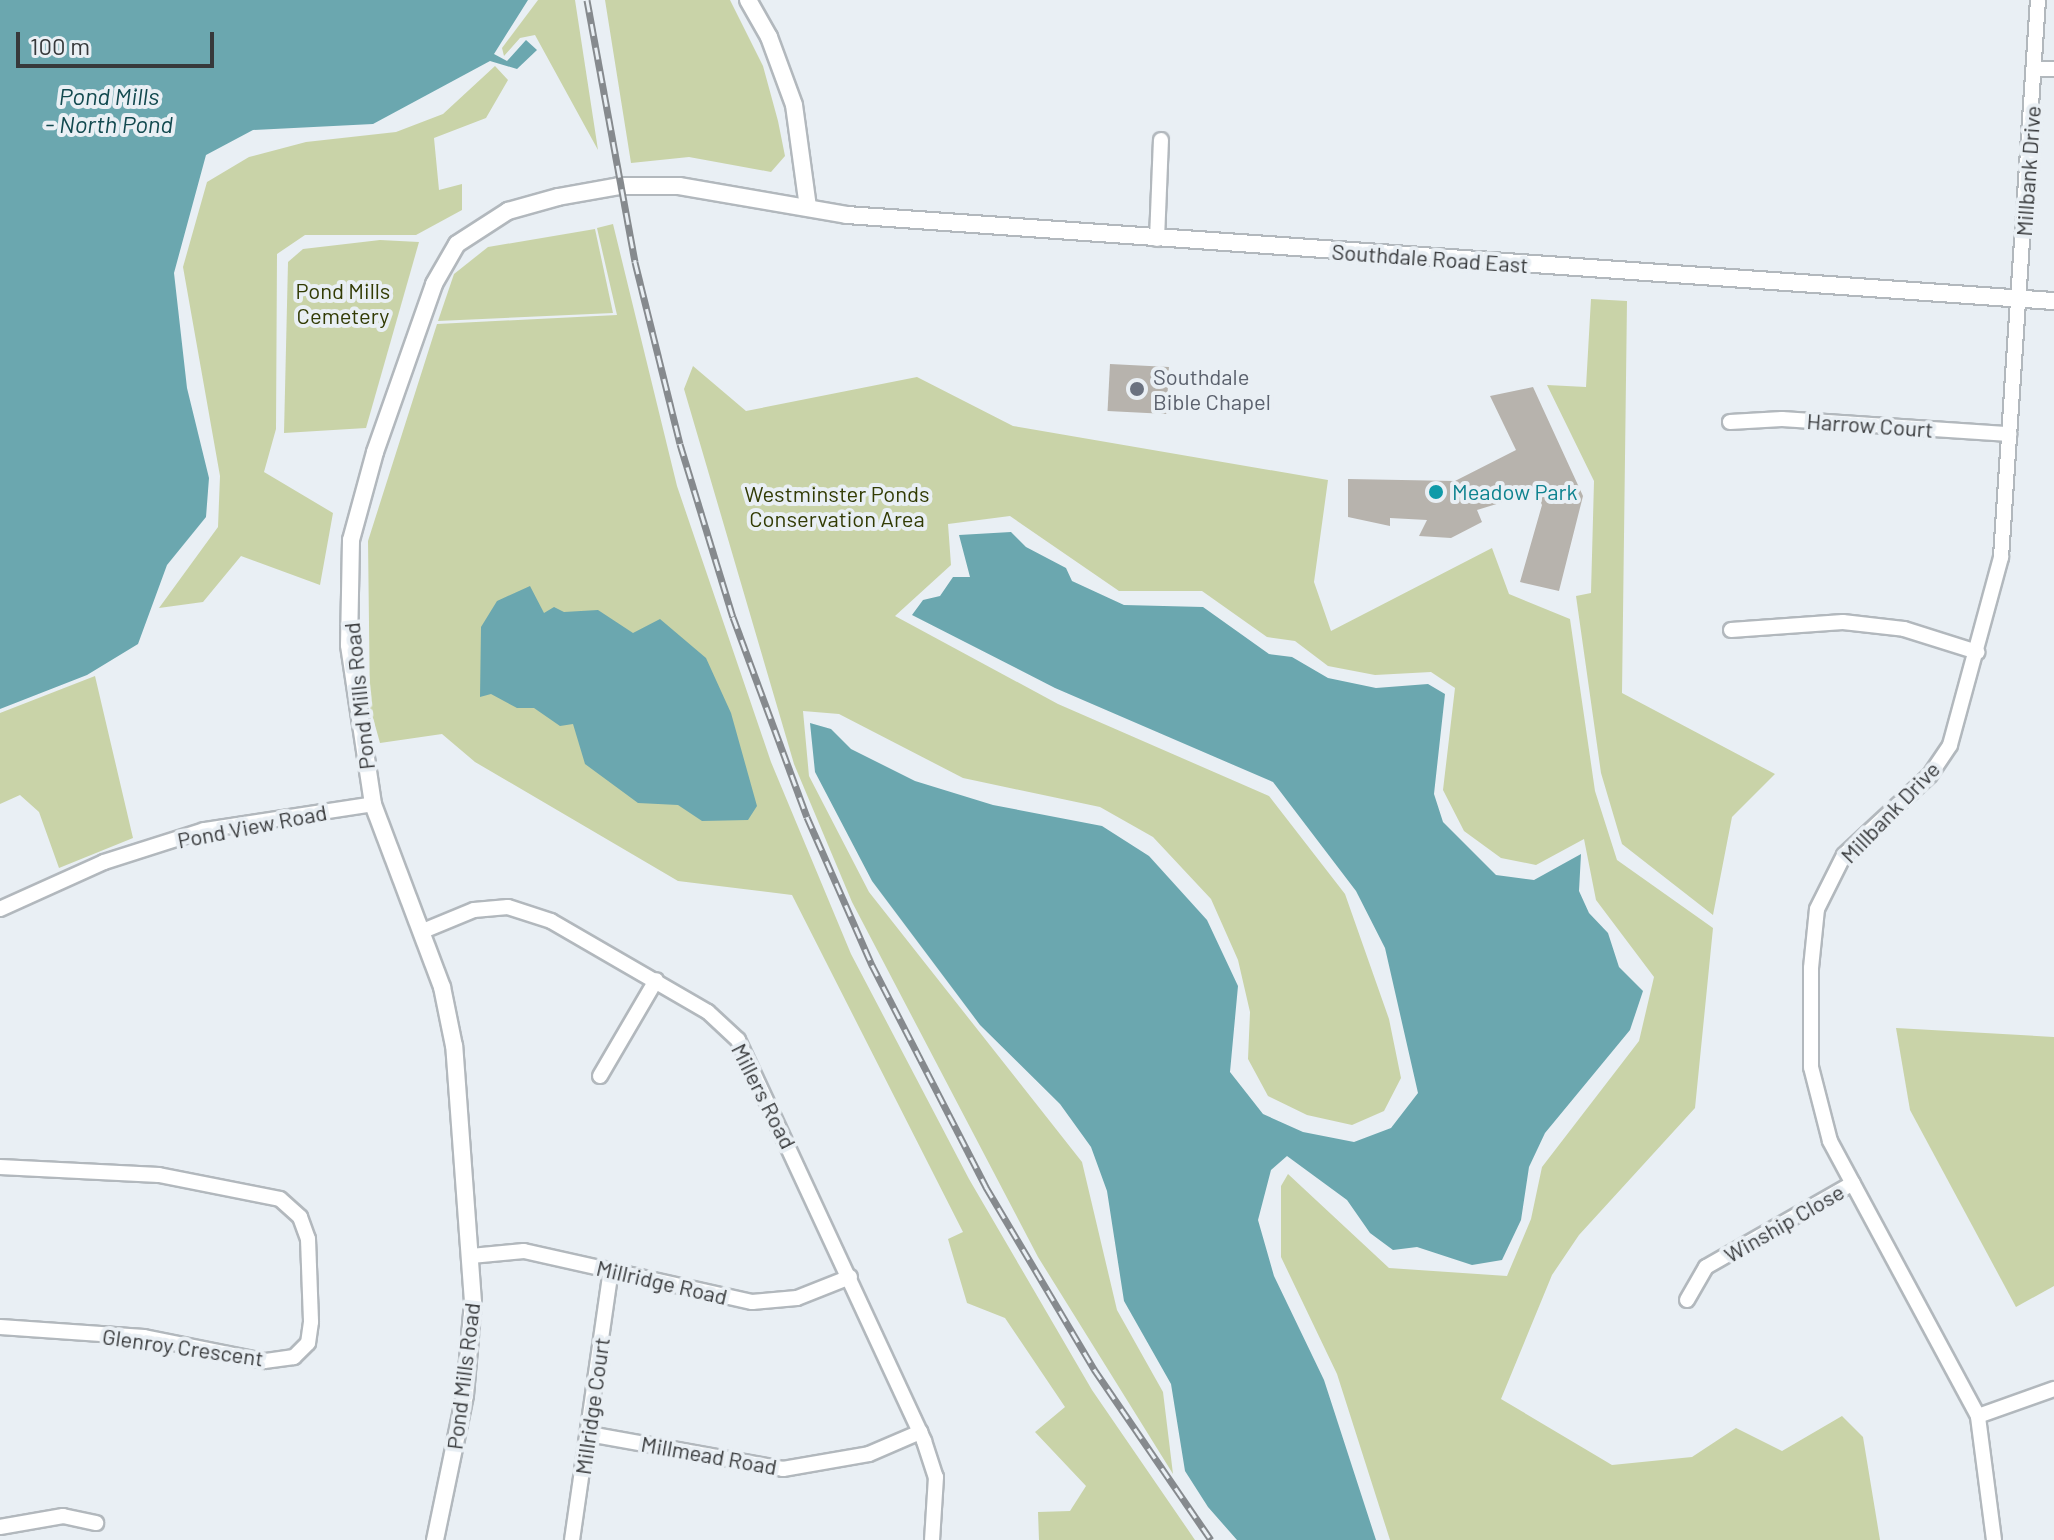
<!DOCTYPE html>
<style>
body{margin:0}
#map{position:relative;width:2054px;height:1540px;overflow:hidden;background:#e9eff4;font-family:Barlow,sans-serif}
div>[style]{position:absolute}
.green>*{inset:0;background:#c9d3a8}
.water>*{inset:0;background:#6ba7af}
.building>*{inset:0;background:#b7b3ad;transform-origin:0 0}
.roads{filter:drop-shadow(2px 0 #b2b8bd) drop-shadow(-2px 0 #b2b8bd) drop-shadow(0 2px #b2b8bd) drop-shadow(0 -2px #b2b8bd)}
.minor>*{height:14px;margin:-7px;padding:0 7px;transform-origin:7px;border-radius:7px;background:#fff}
.major>*{height:16px;margin:-8px;padding:0 8px;transform-origin:8px;border-radius:8px;background:#fff}
.rail>*{height:7px;margin-top:-3.5px;transform-origin:0;background:repeating-linear-gradient(90deg,#e9eff4 0 12px,#868a8e 0 24px);box-sizing:border-box;border-block:2px solid #868a8e}
.dots>*{width:22px;height:22px;translate:-50% -50%;box-sizing:border-box;border:4px solid #e9eff4;border-radius:50%}
span{translate:-50% -50%;white-space:nowrap;text-align:center;line-height:1.15;-webkit-text-stroke:8px #e9eff4;paint-order:stroke}
.street-label{font-size:22px;color:#37393b}
.park-label{font-size:22px;color:#323b04}
.worship-label{font-size:22px;color:#5b616d}
.left{translate:0 -50%;text-align:left}
.culture-label{font-size:22px;color:#0d838f}
.water-label{font-size:24px;color:#12494f;font-style:italic}
.scale{position:absolute;left:16px;top:32px;width:198px;height:36px;box-sizing:border-box;border:4px solid #37393b;border-top:0;padding-left:10px;font-size:24px;line-height:28px;white-space:nowrap;color:#37393b;-webkit-text-stroke:6px #e9eff4;paint-order:stroke}
</style>
<div id="map">
<div class="green">
<div style="clip-path:polygon(538px 0,575px 0,598px 150px,535px 35px,520px 38px,504px 56px,502px 48px)"></div>
<div style="clip-path:polygon(605px 0,730px 0,763px 66px,778px 121px,785px 156px,771px 172px,689px 157px,631px 163px)"></div>
<div style="clip-path:polygon(495px 66px,508px 80px,486px 118px,434px 138px,439px 190px,462px 184px,462px 210px,416px 235px,305px 235px,277px 254px,276px 429px,264px 472px,333px 513px,320px 585px,241px 556px,203px 602px,159px 608px,218px 527px,220px 476px,183px 267px,207px 182px,249px 157px,306px 142px,396px 132px,443px 114px)"></div>
<div style="clip-path:polygon(613px 224px,677px 486px,771px 762px,851px 954px,969px 1179px,1092px 1390px,1195px 1540px,1039px 1540px,1038px 1512px,1070px 1511px,1086px 1486px,1035px 1432px,1065px 1407px,1005px 1318px,967px 1303px,948px 1239px,963px 1232px,792px 895px,678px 881px,475px 762px,442px 734px,380px 743px,370px 707px,368px 541px,437px 324px,617px 315px,597px 228px)"></div>
<div style="clip-path:polygon(595px 229px,613px 313px,438px 321px,454px 274px,488px 247px)"></div>
<div style="clip-path:polygon(380px 240px,419px 242px,366px 428px,284px 433px,288px 262px,303px 249px)"></div>
<div style="clip-path:polygon(1591px 299px,1627px 301px,1622px 693px,1775px 774px,1732px 817px,1713px 915px,1622px 844px,1601px 773px,1576px 596px,1591px 593px,1594px 481px,1547px 385px,1586px 387px)"></div>
<div style="clip-path:polygon(693px 366px,746px 411px,917px 377px,1013px 426px,1328px 480px,1314px 582px,1331px 631px,1492px 548px,1509px 594px,1570px 619px,1595px 791px,1617px 860px,1713px 928px,1695px 1108px,1579px 1235px,1552px 1275px,1501px 1399px,1612px 1465px,1692px 1457px,1736px 1428px,1782px 1451px,1842px 1416px,1863px 1437px,1880px 1540px,1390px 1540px,1337px 1374px,1281px 1257px,1281px 1186px,1288px 1174px,1389px 1268px,1507px 1276px,1531px 1219px,1542px 1167px,1639px 1041px,1654px 977px,1596px 900px,1584px 839px,1536px 865px,1501px 858px,1464px 831px,1443px 790px,1455px 688px,1431px 672px,1375px 675px,1328px 666px,1295px 641px,1267px 637px,1202px 591px,1119px 591px,1010px 516px,948px 524px,951px 565px,895px 616px,1058px 704px,1269px 796px,1345px 894px,1389px 1019px,1401px 1078px,1384px 1111px,1352px 1125px,1307px 1115px,1268px 1096px,1248px 1059px,1250px 1012px,1238px 960px,1211px 899px,1153px 837px,1100px 807px,963px 778px,839px 714px,803px 711px,809px 776px,869px 892px,1082px 1162px,1117px 1310px,1163px 1392px,1173px 1474px,1038px 1257px,852px 902px,794px 764px,684px 389px)"></div>
<div style="clip-path:polygon(95px 676px,133px 838px,59px 868px,39px 812px,20px 795px,0 804px,0 713px)"></div>
<div style="clip-path:polygon(1896px 1028px,2054px 1037px,2054px 1286px,2016px 1307px,1910px 1110px)"></div>
</div>
<div class="water">
<div style="clip-path:polygon(0 0,528px 0,494px 54px,507px 61px,526px 40px,537px 50px,517px 69px,490px 61px,373px 124px,253px 130px,206px 155px,174px 273px,187px 388px,209px 478px,206px 517px,167px 565px,138px 644px,87px 675px,0 709px)"></div>
<div style="clip-path:polygon(1011px 532px,1026px 547px,1066px 568px,1072px 581px,1124px 605px,1203px 607px,1269px 654px,1292px 657px,1328px 678px,1376px 688px,1428px 684px,1445px 694px,1434px 794px,1443px 822px,1496px 875px,1534px 880px,1581px 854px,1579px 891px,1589px 913px,1608px 933px,1619px 967px,1643px 991px,1630px 1030px,1545px 1133px,1529px 1167px,1521px 1220px,1502px 1260px,1472px 1265px,1417px 1247px,1393px 1250px,1370px 1233px,1347px 1200px,1287px 1156px,1271px 1170px,1258px 1220px,1274px 1276px,1324px 1380px,1376px 1540px,1237px 1540px,1208px 1507px,1185px 1471px,1171px 1384px,1124px 1301px,1107px 1191px,1091px 1147px,1060px 1104px,980px 1025px,872px 881px,815px 772px,810px 723px,831px 729px,851px 749px,915px 781px,993px 805px,1102px 826px,1149px 856px,1207px 920px,1238px 986px,1230px 1072px,1263px 1114px,1303px 1132px,1354px 1142px,1391px 1128px,1418px 1093px,1385px 948px,1356px 891px,1273px 782px,1055px 688px,912px 615px,923px 600px,940px 596px,953px 577px,970px 577px,959px 535px)"></div>
<div style="clip-path:polygon(530px 586px,544px 613px,554px 607px,564px 612px,598px 610px,633px 633px,660px 619px,706px 658px,731px 713px,757px 806px,748px 820px,702px 821px,678px 805px,638px 803px,585px 764px,573px 724px,560px 726px,534px 708px,517px 708px,491px 694px,480px 697px,481px 627px,497px 601px)"></div>
</div>
<div class="building">
<div style="left:1110px;top:364px;width:59px;height:47px;rotate:3deg"></div>
<div style="clip-path:polygon(1533px 387px,1583px 496px,1559px 591px,1520px 582px,1542px 505px,1536px 492px,1477px 510px,1482px 522px,1451px 538px,1419px 536px,1427px 520px,1390px 518px,1390px 526px,1348px 517px,1348px 479px,1455px 481px,1516px 450px,1490px 396px)"></div>
</div>
<div class="roads">
<div class="minor">
<div style="left:2034px;top:69px;width:20px"></div>
<div style="left:1157px;top:239px;width:99px;rotate:-87.7deg"></div>
<div style="left:1730px;top:422px;width:52px;rotate:-3.3deg"></div>
<div style="left:1782px;top:419px;width:228px;rotate:3.8deg"></div>
<div style="left:1731px;top:630px;width:112px;rotate:-4.1deg"></div>
<div style="left:1843px;top:622px;width:61px;rotate:6.5deg"></div>
<div style="left:1904px;top:629px;width:77px;rotate:17.5deg"></div>
<div style="left:0;top:909px;width:114px;rotate:-24.3deg"></div>
<div style="left:104px;top:862px;width:105px;rotate:-17.7deg"></div>
<div style="left:204px;top:830px;width:171px;rotate:-8.7deg"></div>
<div style="left:423px;top:931px;width:55px;rotate:-22.4deg"></div>
<div style="left:474px;top:910px;width:34px;rotate:-5deg"></div>
<div style="left:508px;top:907px;width:45px;rotate:18deg"></div>
<div style="left:551px;top:921px;width:181px;rotate:30.1deg"></div>
<div style="left:708px;top:1012px;width:41px;rotate:43deg"></div>
<div style="left:738px;top:1040px;width:442px;rotate:65.1deg"></div>
<div style="left:924px;top:1441px;width:38px;rotate:72deg"></div>
<div style="left:936px;top:1477px;width:63px;rotate:93.6deg"></div>
<div style="left:600px;top:1076px;width:111px;rotate:-59.7deg"></div>
<div style="left:0;top:1167px;width:159px;rotate:2.9deg"></div>
<div style="left:159px;top:1175px;width:123px;rotate:11.2deg"></div>
<div style="left:280px;top:1199px;width:27px;rotate:42deg"></div>
<div style="left:300px;top:1217px;width:23px;rotate:70deg"></div>
<div style="left:308px;top:1239px;width:83px;rotate:87.9deg"></div>
<div style="left:311px;top:1322px;width:21px;rotate:98deg"></div>
<div style="left:308px;top:1343px;width:20px;rotate:135deg"></div>
<div style="left:294px;top:1357px;width:30px;rotate:172deg"></div>
<div style="left:264px;top:1361px;width:122px;rotate:-168.7deg"></div>
<div style="left:144px;top:1337px;width:144px;rotate:-176deg"></div>
<div style="left:471px;top:1256px;width:53px;rotate:-5.4deg"></div>
<div style="left:524px;top:1251px;width:234px;rotate:12.6deg"></div>
<div style="left:752px;top:1302px;width:45px;rotate:-5.1deg"></div>
<div style="left:797px;top:1298px;width:57px;rotate:-21.6deg"></div>
<div style="left:1687px;top:1300px;width:38px;rotate:-60deg"></div>
<div style="left:1706px;top:1267px;width:169px;rotate:-29.7deg"></div>
<div style="left:1978px;top:1416px;width:81px;rotate:-19.6deg"></div>
<div style="left:589px;top:1434px;width:197px;rotate:10.2deg"></div>
<div style="left:783px;top:1469px;width:87px;rotate:-9.9deg"></div>
<div style="left:869px;top:1454px;width:56px;rotate:-23.3deg"></div>
<div style="left:0;top:1527px;width:64px;rotate:-9.9deg"></div>
<div style="left:63px;top:1516px;width:34px;rotate:12deg"></div>
<div style="left:572px;top:1540px;width:272px;rotate:-81.8deg"></div>
<div style="left:1994px;top:1540px;width:125px;rotate:-97.4deg"></div>
<div style="left:1978px;top:1416px;width:312px;rotate:-118.3deg"></div>
<div style="left:1830px;top:1141px;width:76px;rotate:-104.4deg"></div>
<div style="left:1811px;top:1067px;width:99px;rotate:-90deg"></div>
<div style="left:1811px;top:968px;width:59px;rotate:-84.2deg"></div>
<div style="left:1817px;top:909px;width:60px;rotate:-63.4deg"></div>
<div style="left:1844px;top:855px;width:117px;rotate:-42.9deg"></div>
<div style="left:1930px;top:775px;width:36px;rotate:-56deg"></div>
<div style="left:1950px;top:745px;width:195px;rotate:-74.8deg"></div>
<div style="left:2001px;top:557px;width:558px;rotate:-86.2deg"></div>
</div>
<div class="major">
<div style="left:748px;top:0;width:43px;rotate:60.4deg"></div>
<div style="left:769px;top:37px;width:72px;rotate:69.8deg"></div>
<div style="left:794px;top:105px;width:103px;rotate:82.2deg"></div>
<div style="left:435px;top:1540px;width:148px;rotate:-78.3deg"></div>
<div style="left:465px;top:1395px;width:93px;rotate:-85.1deg"></div>
<div style="left:473px;top:1302px;width:257px;rotate:-94.2deg"></div>
<div style="left:454px;top:1046px;width:60px;rotate:-101.5deg"></div>
<div style="left:442px;top:987px;width:196px;rotate:-110.7deg"></div>
<div style="left:373px;top:804px;width:161px;rotate:-98.6deg"></div>
<div style="left:349px;top:645px;width:105px;rotate:-88.9deg"></div>
<div style="left:351px;top:540px;width:91px;rotate:-74.7deg"></div>
<div style="left:375px;top:452px;width:178px;rotate:-70.6deg"></div>
<div style="left:434px;top:284px;width:46px;rotate:-60.1deg"></div>
<div style="left:457px;top:244px;width:61px;rotate:-32.9deg"></div>
<div style="left:508px;top:211px;width:52px;rotate:-15.6deg"></div>
<div style="left:558px;top:197px;width:62px;rotate:-10.2deg"></div>
<div style="left:619px;top:186px;width:60px"></div>
<div style="left:679px;top:186px;width:170px;rotate:9.8deg"></div>
<div style="left:847px;top:215px;width:1210px;rotate:4.08deg"></div>
</div>
</div>
<div class="rail">
<div style="left:587px;top:0;width:266px;rotate:79.6deg"></div>
<div style="left:635px;top:262px;width:187px;rotate:76.1deg"></div>
<div style="left:680px;top:444px;width:181px;rotate:73deg"></div>
<div style="left:733px;top:617px;width:213px;rotate:69.7deg"></div>
<div style="left:807px;top:817px;width:162px;rotate:66.3deg"></div>
<div style="left:872px;top:965px;width:250px;rotate:62.8deg"></div>
<div style="left:986px;top:1187px;width:212px;rotate:59.3deg"></div>
<div style="left:1094px;top:1369px;width:207px;rotate:55.6deg"></div>
</div>
<div class="dots">
<div style="left:1137px;top:389px;background:#6b7280"></div>
<div style="left:1436px;top:492px;background:#0f9aa8"></div>
</div>
<div class="street-label">
<span style="left:2028px;top:171px;rotate:-86deg">Millbank Drive</span>
<span style="left:1430px;top:258px;rotate:4deg">Southdale Road East</span>
<span style="left:1870px;top:425px;rotate:4deg">Harrow Court</span>
<span style="left:359px;top:696px;rotate:-96deg">Pond Mills Road</span>
<span style="left:1890px;top:812px;rotate:-46deg">Millbank Drive</span>
<span style="left:252px;top:826px;rotate:-11deg">Pond View Road</span>
<span style="left:764px;top:1096px;rotate:63deg">Millers Road</span>
<span style="left:1784px;top:1223px;rotate:-30deg">Winship Close</span>
<span style="left:662px;top:1282px;rotate:13deg">Millridge Road</span>
<span style="left:183px;top:1347px;rotate:8deg">Glenroy Crescent</span>
<span style="left:463px;top:1376px;rotate:-83deg">Pond Mills Road</span>
<span style="left:592px;top:1406px;rotate:-82deg">Millridge Court</span>
<span style="left:709px;top:1455px;rotate:10deg">Millmead Road</span>
</div>
<div class="park-label">
<span style="left:343px;top:303px">Pond Mills<br>Cemetery</span>
<span style="left:837px;top:506px">Westminster Ponds<br>Conservation Area</span>
</div>
<div class="worship-label">
<span class="left" style="left:1153px;top:389px">Southdale<br>Bible Chapel</span>
</div>
<div class="culture-label">
<span class="left" style="left:1452px;top:492px">Meadow Park</span>
</div>
<div class="water-label">
<span style="left:109px;top:110px">Pond Mills<br>- North Pond</span>
</div>
<div class="scale">100 m</div>
</div>
